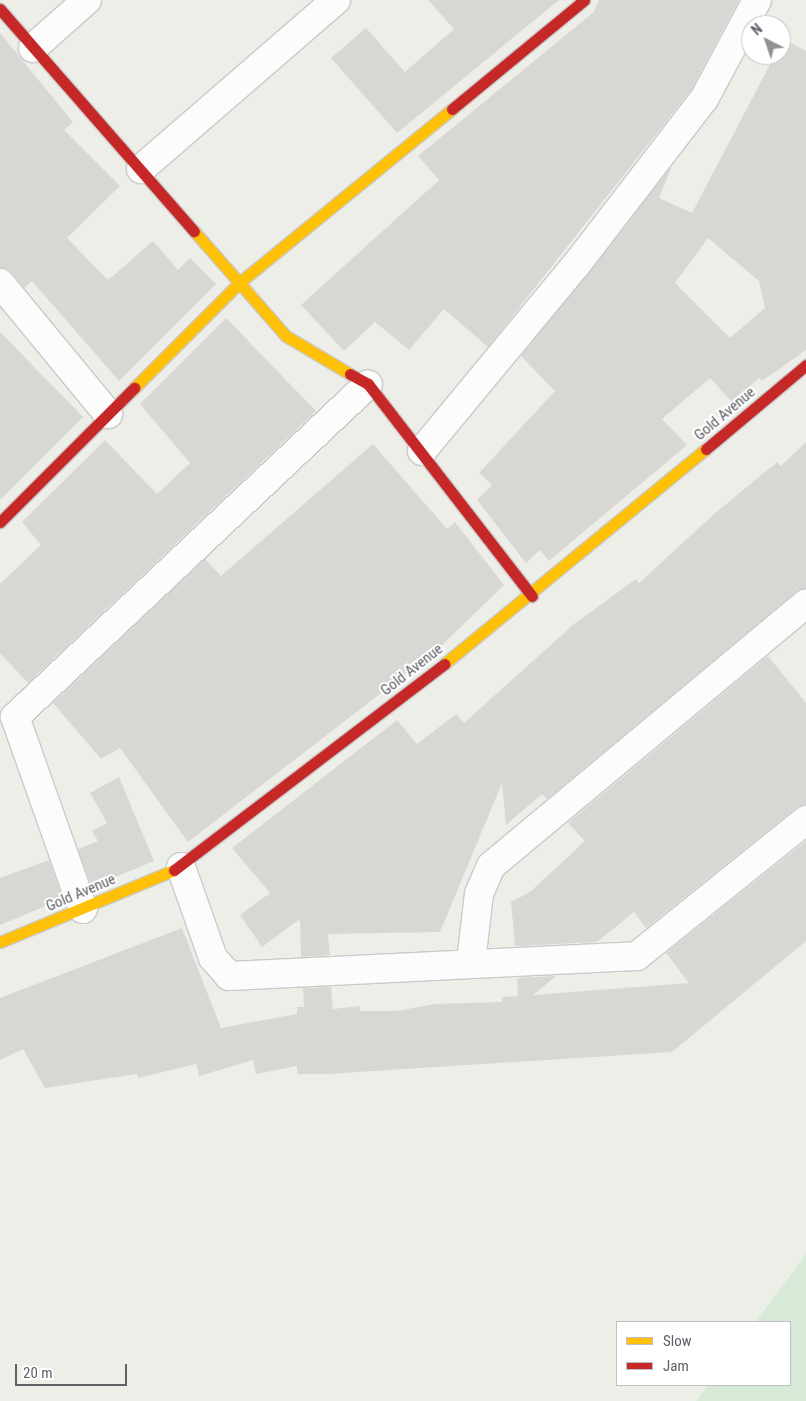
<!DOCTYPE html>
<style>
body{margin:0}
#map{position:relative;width:806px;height:1401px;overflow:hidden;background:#eeeee9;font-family:"Roboto Condensed",sans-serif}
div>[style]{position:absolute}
.green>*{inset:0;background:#d7ead7}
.building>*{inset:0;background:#d8d7d4}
.roads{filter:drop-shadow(1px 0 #cacaca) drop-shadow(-1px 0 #cacaca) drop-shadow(0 1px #cacaca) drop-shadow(0 -1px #cacaca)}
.street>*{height:28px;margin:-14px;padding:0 14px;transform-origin:14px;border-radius:14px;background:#fcfcfc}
.slow>*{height:11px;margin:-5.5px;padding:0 5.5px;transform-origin:5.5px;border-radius:5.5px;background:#ffc107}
.jam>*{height:11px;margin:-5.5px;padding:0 5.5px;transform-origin:5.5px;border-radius:5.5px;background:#c62828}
span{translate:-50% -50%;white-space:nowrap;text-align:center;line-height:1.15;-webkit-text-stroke:4px #fff;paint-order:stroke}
.street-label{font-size:15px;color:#5e6167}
.legend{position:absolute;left:616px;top:1321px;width:175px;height:65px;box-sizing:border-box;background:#fff;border:1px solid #bfc0c2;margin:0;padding:6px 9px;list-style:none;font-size:15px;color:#5e6167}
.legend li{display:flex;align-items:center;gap:10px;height:25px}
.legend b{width:25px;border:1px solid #bfc0c2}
.north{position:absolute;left:741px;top:15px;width:50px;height:50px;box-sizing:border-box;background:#fff;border:1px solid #bfc0c2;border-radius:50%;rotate:319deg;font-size:14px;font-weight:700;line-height:20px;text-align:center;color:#5e6167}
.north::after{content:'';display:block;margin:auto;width:18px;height:22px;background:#909294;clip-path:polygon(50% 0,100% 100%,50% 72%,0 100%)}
.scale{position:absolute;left:15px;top:1364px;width:112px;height:22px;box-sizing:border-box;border:2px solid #5e6167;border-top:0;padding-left:6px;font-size:15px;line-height:18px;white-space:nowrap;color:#5e6167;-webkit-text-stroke:4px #fff;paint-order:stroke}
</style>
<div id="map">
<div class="green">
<div style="clip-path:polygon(806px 1254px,806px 1401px,696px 1401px,708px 1385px,790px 1385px,790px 1322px,755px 1322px)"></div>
</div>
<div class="building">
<div style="clip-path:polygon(428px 0,559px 0,397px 133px,331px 58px,366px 28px,405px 72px,454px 29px)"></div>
<div style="clip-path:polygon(599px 0,739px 0,691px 90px,488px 347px,444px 309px,409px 350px,375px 322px,344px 351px,301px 305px,439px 180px,418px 156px,594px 12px)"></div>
<div style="clip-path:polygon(0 33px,73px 122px,64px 130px,120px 186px,67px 238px,108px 280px,153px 241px,178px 270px,190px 258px,216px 284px,119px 381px,32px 281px,24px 288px,12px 273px,0 268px)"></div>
<div style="clip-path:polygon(evenodd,784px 39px,806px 51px,806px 350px,762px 381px,759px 378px,732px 402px,710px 378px,662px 419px,687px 445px,549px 561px,540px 550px,526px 563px,477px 500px,492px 485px,479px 473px,555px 391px,521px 356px,672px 166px,659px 198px,692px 213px,775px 55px,781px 55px,784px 39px,708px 238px,759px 281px,765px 308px,730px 338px,675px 283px,708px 238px)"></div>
<div style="clip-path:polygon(226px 318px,316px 411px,28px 683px,0 653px,0 584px,41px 545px,22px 522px,105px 440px,157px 494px,190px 463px,140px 404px)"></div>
<div style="clip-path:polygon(0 332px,83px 417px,1px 499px,0 497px)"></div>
<div style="clip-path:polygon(806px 442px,806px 589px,796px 592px,547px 799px,542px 794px,506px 825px,502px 783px,440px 932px,328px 934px,330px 955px,301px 957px,300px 919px,262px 947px,240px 915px,270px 893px,232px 848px,397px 720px,417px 744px,456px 714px,464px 723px,574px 624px,636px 579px,639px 583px,713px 515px,777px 462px,781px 466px)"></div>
<div style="clip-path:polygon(373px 444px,447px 529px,455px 522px,504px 585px,437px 650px,188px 842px,120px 748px,101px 759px,53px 703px,205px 559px,221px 576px)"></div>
<div style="clip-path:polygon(768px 656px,806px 703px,806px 805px,796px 808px,646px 928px,634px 912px,597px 942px,515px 946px,511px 902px,530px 892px,585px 841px,568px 823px)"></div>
<div style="clip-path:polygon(119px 777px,154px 861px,92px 887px,78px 849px,98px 841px,92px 831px,107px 823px,90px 793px)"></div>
<div style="clip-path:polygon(806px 841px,806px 941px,672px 1052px,327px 1074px,297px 1074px,297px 1066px,256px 1074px,253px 1060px,199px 1076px,196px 1064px,138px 1078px,137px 1074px,45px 1088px,23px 1049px,0 1060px,0 998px,182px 928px,221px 1028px,297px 1014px,297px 1007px,304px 1007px,303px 988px,331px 987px,333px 1009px,360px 1006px,360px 1011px,396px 1011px,436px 1004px,502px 1002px,502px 997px,518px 996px,517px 978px,556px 976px,533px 995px,689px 983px,666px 953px)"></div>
<div style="clip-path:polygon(49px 860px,63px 899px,0 925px,0 878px)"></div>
</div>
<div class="roads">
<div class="street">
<div style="left:33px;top:48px;width:72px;rotate:-41.6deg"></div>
<div style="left:141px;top:169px;width:258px;rotate:-40.9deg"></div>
<div style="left:0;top:283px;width:170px;rotate:50.5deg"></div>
<div style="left:422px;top:451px;width:241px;rotate:-50.4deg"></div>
<div style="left:576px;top:265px;width:210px;rotate:-52.4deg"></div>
<div style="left:704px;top:99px;width:112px;rotate:-61.8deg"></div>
<div style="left:181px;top:867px;width:96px;rotate:70.6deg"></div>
<div style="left:213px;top:958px;width:24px;rotate:48deg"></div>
<div style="left:229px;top:976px;width:408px;rotate:-2.8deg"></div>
<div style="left:637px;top:956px;width:217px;rotate:-38.8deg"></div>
<div style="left:83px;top:909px;width:204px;rotate:-109.5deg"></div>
<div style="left:15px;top:717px;width:485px;rotate:-43.3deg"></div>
<div style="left:471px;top:962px;width:68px;rotate:-83.3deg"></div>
<div style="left:479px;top:894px;width:30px;rotate:-67deg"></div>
<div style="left:491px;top:866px;width:410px;rotate:-39.8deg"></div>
</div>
<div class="slow">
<div style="left:194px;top:231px;width:140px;rotate:48.8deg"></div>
<div style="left:286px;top:336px;width:74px;rotate:30.7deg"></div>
<div style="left:134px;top:388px;width:150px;rotate:-45deg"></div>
<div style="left:240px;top:282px;width:274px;rotate:-39.2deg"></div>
<div style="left:444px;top:664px;width:339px;rotate:-39.4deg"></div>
<div style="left:0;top:942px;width:188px;rotate:-22.5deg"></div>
</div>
<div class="jam">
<div style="left:0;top:9px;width:295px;rotate:48.9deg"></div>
<div style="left:452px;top:109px;width:171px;rotate:-39.5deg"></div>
<div style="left:350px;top:374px;width:21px;rotate:29deg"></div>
<div style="left:368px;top:384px;width:268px;rotate:52.3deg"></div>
<div style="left:706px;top:449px;width:131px;rotate:-40deg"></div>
<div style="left:0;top:522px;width:190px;rotate:-45deg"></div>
<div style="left:174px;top:870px;width:340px;rotate:-37.3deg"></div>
</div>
</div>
<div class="street-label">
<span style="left:725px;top:414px;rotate:-40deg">Gold Avenue</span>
<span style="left:412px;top:670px;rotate:-38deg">Gold Avenue</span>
<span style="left:81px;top:893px;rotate:-23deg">Gold Avenue</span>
</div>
<ul class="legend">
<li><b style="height:6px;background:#ffc107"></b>Slow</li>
<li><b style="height:6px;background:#c62828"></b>Jam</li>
</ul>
<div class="north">N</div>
<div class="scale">20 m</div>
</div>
